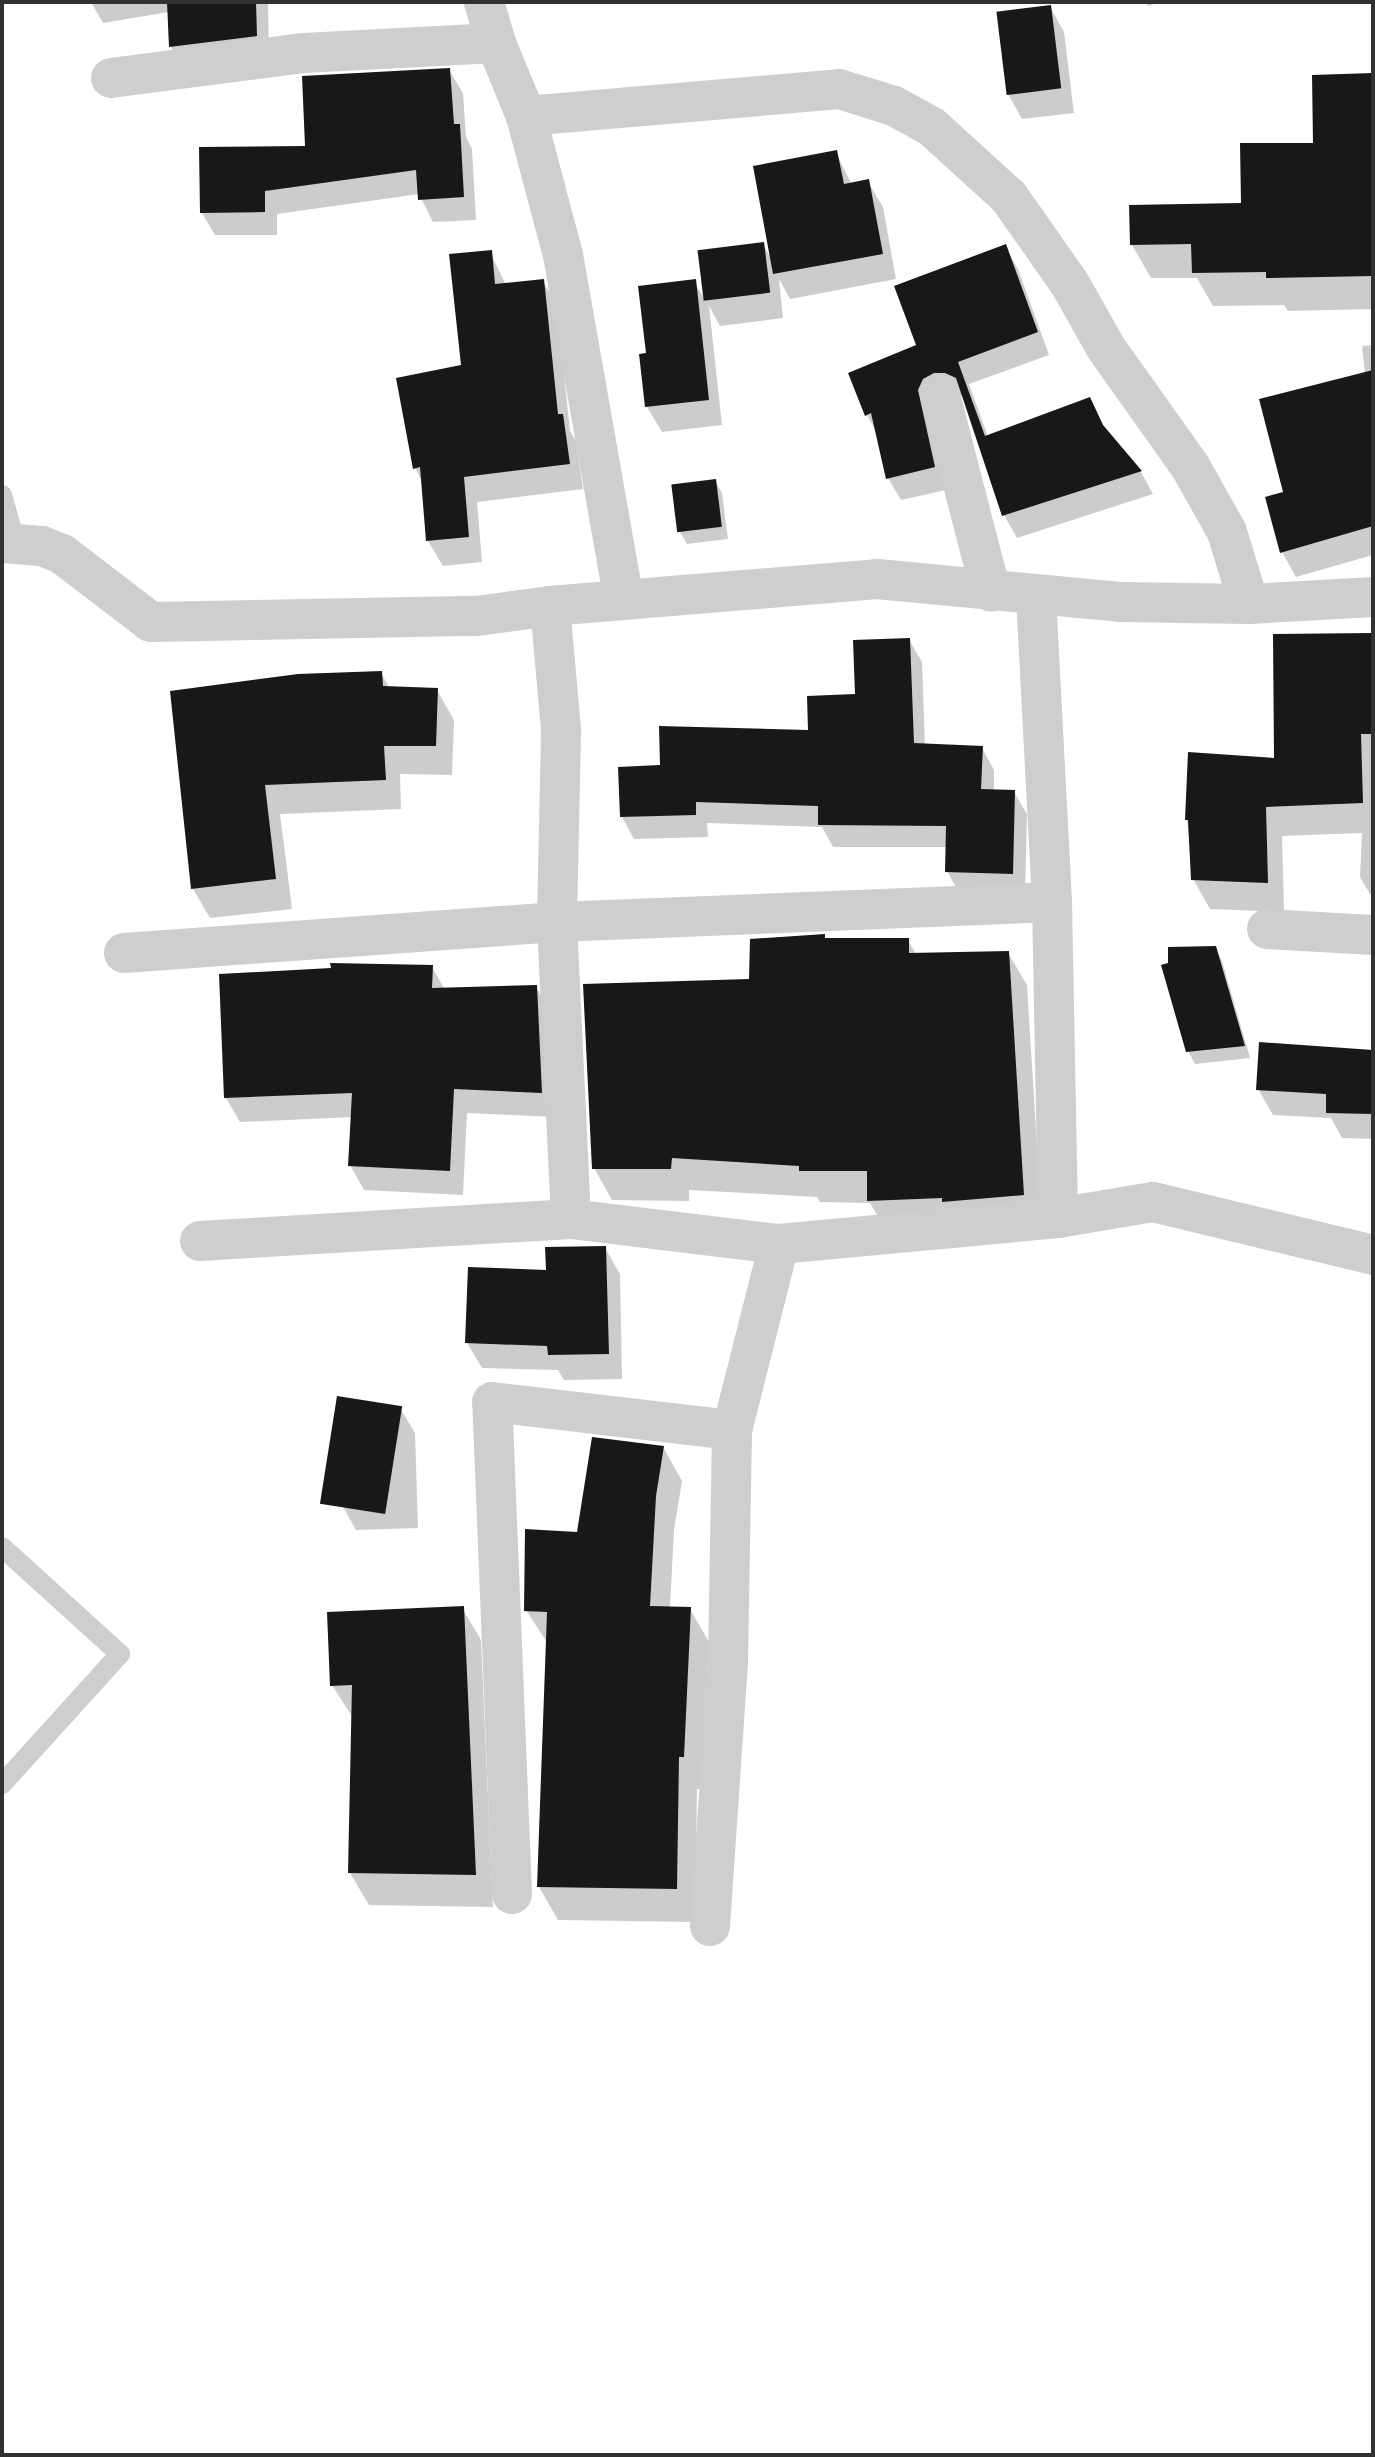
<!DOCTYPE html>
<style>
body{margin:0}
#map{position:relative;width:1375px;height:2457px;overflow:hidden;background:#fff;font-family:Figtree,sans-serif}
div>[style]{position:absolute}
.shadow>*{inset:0;background:#0003}
.building>*{inset:0;background:#181818;transform-origin:0 0}
.service>*{height:20px;margin:-10px;padding:0 10px;transform-origin:10px;border-radius:10px;background:#cecece}
.minor>*{height:40px;margin:-20px;padding:0 20px;transform-origin:20px;border-radius:20px;background:#cecece}
span{translate:-50% -50%;white-space:nowrap;text-align:center;line-height:1.15;-webkit-text-stroke:8px #fff;paint-order:stroke}
.frame{position:absolute;inset:0;border:4px solid #313131;pointer-events:none}
</style>
<div id="map">
<div class="shadow">
<div style="clip-path:polygon(91px 2px,268px 2px,269px 60px,185px 71px,171px 47px,169px 12px,103px 23px)"></div>
<div style="clip-path:polygon(1145px 2px,1160px 2px,1148px 6px)"></div>
<div style="clip-path:polygon(1050px 7px,1064px 32px,1074px 113px,1022px 119px,1008px 94px,998px 14px)"></div>
<div style="clip-path:polygon(449px 70px,463px 93px,466px 137px,472px 149px,476px 220px,433px 222px,419px 194px,277px 214px,277px 235px,215px 235px,202px 213px,307px 148px)"></div>
<div style="clip-path:polygon(1373px 75px,1373px 309px,1288px 311px,1284px 305px,1213px 306px,1197px 278px,1151px 278px,1132px 245px,1243px 205px,1315px 145px)"></div>
<div style="clip-path:polygon(836px 153px,852px 185px,868px 182px,883px 207px,896px 279px,790px 299px,779px 279px,783px 318px,720px 326px,709px 306px,722px 425px,662px 432px,647px 407px,648px 355px,694px 282px,706px 301px,700px 252px,763px 244px,772px 260px)"></div>
<div style="clip-path:polygon(1005px 247px,1018px 269px,1049px 355px,969px 384px,988px 437px,1089px 399px,1107px 432px,1141px 472px,1153px 494px,1017px 538px,1004px 515px,964px 397px,960px 395px,946px 490px,901px 500px,888px 478px,878px 435px,867px 415px,918px 346px)"></div>
<div style="clip-path:polygon(490px 252px,506px 285px,543px 281px,557px 306px,570px 431px,576px 441px,583px 489px,477px 502px,482px 562px,443px 566px,428px 541px,423px 483px,415px 468px,463px 367px)"></div>
<div style="clip-path:polygon(1373px 345px,1373px 555px,1296px 577px,1282px 552px,1286px 493px,1365px 374px,1362px 346px)"></div>
<div style="clip-path:polygon(715px 481px,722px 493px,728px 539px,687px 544px,680px 532px)"></div>
<div style="clip-path:polygon(1373px 635px,1373px 899px,1360px 877px,1362px 833px,1282px 836px,1284px 912px,1210px 909px,1193px 879px,1187px 819px,1276px 760px)"></div>
<div style="clip-path:polygon(909px 640px,922px 662px,925px 746px,982px 748px,994px 770px,994px 791px,1014px 792px,1027px 814px,1025px 896px,959px 893px,947px 871px,947px 847px,833px 847px,822px 827px,707px 823px,708px 837px,634px 839px,622px 817px,662px 767px,810px 733px,857px 696px)"></div>
<div style="clip-path:polygon(381px 673px,390px 689px,437px 690px,454px 720px,452px 775px,400px 774px,401px 809px,280px 814px,292px 909px,210px 918px,193px 889px,172px 693px)"></div>
<div style="clip-path:polygon(826px 940px,908px 940px,916px 954px,1008px 953px,1027px 985px,1042px 1227px,887px 1232px,870px 1203px,820px 1202px,817px 1197px,689px 1190px,689px 1201px,612px 1200px,594px 1168px,751px 981px)"></div>
<div style="clip-path:polygon(1215px 948px,1222px 961px,1250px 1058px,1195px 1064px,1188px 1051px)"></div>
<div style="clip-path:polygon(432px 967px,445px 990px,536px 987px,550px 1012px,555px 1117px,467px 1113px,463px 1195px,364px 1190px,350px 1165px,353px 1117px,240px 1122px,226px 1098px)"></div>
<div style="clip-path:polygon(1373px 1051px,1373px 1139px,1342px 1138px,1331px 1118px,1273px 1115px,1258px 1089px)"></div>
<div style="clip-path:polygon(605px 1248px,620px 1274px,622px 1379px,564px 1380px,558px 1370px,482px 1368px,467px 1343px,548px 1272px)"></div>
<div style="clip-path:polygon(400px 1408px,415px 1433px,418px 1528px,356px 1530px,342px 1505px)"></div>
<div style="clip-path:polygon(663px 1447px,682px 1481px,674px 1530px,670px 1608px,690px 1609px,709px 1642px,702px 1789px,697px 1789px,695px 1922px,558px 1920px,539px 1887px,548px 1644px,526px 1610px,578px 1534px)"></div>
<div style="clip-path:polygon(462px 1608px,481px 1640px,493px 1907px,369px 1905px,350px 1873px,353px 1718px,332px 1685px)"></div>
</div>
<div class="building">
<div style="clip-path:polygon(167px 2px,256px 2px,257px 36px,169px 47px)"></div>
<div style="left:1051px;top:5px;width:84px;height:55px;rotate:83deg"></div>
<div style="clip-path:polygon(450px 68px,454px 124px,460px 124px,464px 197px,418px 200px,416px 170px,265px 191px,265px 212px,200px 213px,199px 147px,305px 146px,302px 76px)"></div>
<div style="clip-path:polygon(1373px 73px,1373px 276px,1266px 278px,1266px 272px,1192px 273px,1191px 244px,1130px 245px,1129px 205px,1241px 203px,1240px 143px,1313px 143px,1312px 75px)"></div>
<div style="clip-path:polygon(837px 150px,844px 184px,869px 179px,883px 254px,773px 274px,753px 166px)"></div>
<div style="left:764px;top:242px;width:51px;height:67px;rotate:83deg"></div>
<div style="clip-path:polygon(1006px 244px,1038px 332px,958px 362px,985px 436px,1090px 397px,1103px 425px,1142px 471px,1002px 516px,956px 378px,945px 373px,934px 373px,923px 379px,918px 390px,935px 467px,886px 479px,871px 413px,865px 416px,848px 373px,916px 345px,894px 286px)"></div>
<div style="clip-path:polygon(492px 250px,495px 284px,544px 279px,558px 414px,563px 414px,570px 464px,464px 477px,469px 537px,426px 541px,420px 467px,413px 469px,396px 378px,461px 365px,449px 254px)"></div>
<div style="clip-path:polygon(696px 279px,709px 400px,645px 407px,639px 354px,646px 353px,638px 286px)"></div>
<div style="clip-path:polygon(1373px 370px,1373px 526px,1280px 553px,1265px 497px,1283px 492px,1259px 399px)"></div>
<div style="left:716px;top:479px;width:48px;height:45px;rotate:83deg"></div>
<div style="clip-path:polygon(1373px 633px,1373px 734px,1361px 734px,1363px 803px,1266px 807px,1268px 883px,1191px 880px,1188px 820px,1185px 820px,1188px 752px,1274px 758px,1273px 634px)"></div>
<div style="clip-path:polygon(910px 638px,914px 743px,983px 746px,981px 789px,1015px 790px,1013px 874px,945px 872px,946px 826px,818px 825px,818px 806px,696px 802px,696px 815px,620px 817px,618px 767px,660px 765px,659px 726px,808px 730px,807px 696px,855px 694px,853px 640px)"></div>
<div style="clip-path:polygon(382px 671px,383px 686px,438px 688px,436px 746px,384px 746px,386px 780px,265px 785px,276px 879px,191px 889px,170px 691px,298px 674px)"></div>
<div style="clip-path:polygon(825px 934px,825px 938px,909px 938px,909px 953px,1009px 951px,1024px 1195px,942px 1202px,942px 1198px,867px 1201px,867px 1171px,799px 1171px,799px 1166px,672px 1158px,671px 1169px,592px 1169px,583px 984px,749px 979px,750px 939px)"></div>
<div style="clip-path:polygon(1216px 946px,1245px 1046px,1186px 1052px,1161px 965px,1168px 963px,1168px 947px)"></div>
<div style="clip-path:polygon(330px 963px,433px 965px,432px 988px,537px 985px,542px 1093px,454px 1089px,450px 1171px,348px 1166px,352px 1093px,224px 1098px,219px 974px,331px 968px)"></div>
<div style="clip-path:polygon(1259px 1042px,1373px 1050px,1373px 1114px,1326px 1113px,1326px 1094px,1256px 1090px)"></div>
<div style="clip-path:polygon(606px 1246px,609px 1354px,548px 1355px,547px 1346px,465px 1343px,468px 1267px,546px 1270px,545px 1247px)"></div>
<div style="left:337px;top:1396px;width:66px;height:109px;rotate:9deg"></div>
<div style="clip-path:polygon(592px 1437px,664px 1446px,656px 1496px,650px 1606px,691px 1607px,684px 1757px,679px 1757px,677px 1889px,537px 1887px,547px 1612px,524px 1611px,525px 1529px,577px 1532px)"></div>
<div style="clip-path:polygon(464px 1606px,476px 1875px,348px 1873px,352px 1685px,330px 1686px,327px 1612px)"></div>
</div>
<div class="service">
<div style="left:2px;top:495px;width:48px;rotate:74.2deg"></div>
<div style="left:2px;top:1547px;width:159px;rotate:42.2deg"></div>
<div style="left:120px;top:1654px;width:176px;rotate:132.2deg"></div>
</div>
<div class="minor">
<div style="left:484px;top:2px;width:43px;rotate:73.7deg"></div>
<div style="left:496px;top:43px;width:79px;rotate:67.7deg"></div>
<div style="left:526px;top:116px;width:144px;rotate:75.1deg"></div>
<div style="left:563px;top:255px;width:350px;rotate:80deg"></div>
<div style="left:111px;top:78px;width:195px;rotate:-7.4deg"></div>
<div style="left:304px;top:53px;width:192px;rotate:-3deg"></div>
<div style="left:526px;top:116px;width:314px;rotate:-4.9deg"></div>
<div style="left:839px;top:89px;width:58px;rotate:17.2deg"></div>
<div style="left:894px;top:106px;width:43px;rotate:28.9deg"></div>
<div style="left:932px;top:127px;width:104px;rotate:42.3deg"></div>
<div style="left:1009px;top:197px;width:106px;rotate:55deg"></div>
<div style="left:1070px;top:284px;width:73px;rotate:60.6deg"></div>
<div style="left:1106px;top:348px;width:145px;rotate:54.6deg"></div>
<div style="left:1190px;top:466px;width:76px;rotate:60.7deg"></div>
<div style="left:1227px;top:532px;width:75px;rotate:73deg"></div>
<div style="left:940px;top:395px;width:203px;rotate:75.5deg"></div>
<div style="left:2px;top:543px;width:40px;rotate:4.3deg"></div>
<div style="left:42px;top:546px;width:22px;rotate:22deg"></div>
<div style="left:62px;top:554px;width:112px;rotate:37.4deg"></div>
<div style="left:151px;top:622px;width:326px;rotate:-1.1deg"></div>
<div style="left:477px;top:616px;width:74px;rotate:-7.8deg"></div>
<div style="left:550px;top:606px;width:328px;rotate:-4.7deg"></div>
<div style="left:877px;top:579px;width:244px;rotate:5.4deg"></div>
<div style="left:1120px;top:602px;width:129px;rotate:0.9deg"></div>
<div style="left:1249px;top:604px;width:124px;rotate:-3.2deg"></div>
<div style="left:1036px;top:596px;width:306px;rotate:87deg"></div>
<div style="left:1052px;top:902px;width:316px;rotate:88.9deg"></div>
<div style="left:550px;top:606px;width:124px;rotate:84.9deg"></div>
<div style="left:561px;top:730px;width:192px;rotate:91.2deg"></div>
<div style="left:557px;top:922px;width:297px;rotate:87.3deg"></div>
<div style="left:1267px;top:929px;width:106px;rotate:3.2deg"></div>
<div style="left:124px;top:953px;width:434px;rotate:-4.1deg"></div>
<div style="left:557px;top:922px;width:495px;rotate:-2.3deg"></div>
<div style="left:200px;top:1241px;width:372px;rotate:-3.4deg"></div>
<div style="left:571px;top:1219px;width:209px;rotate:6.9deg"></div>
<div style="left:779px;top:1244px;width:280px;rotate:-5.3deg"></div>
<div style="left:1058px;top:1218px;width:96px;rotate:-9.6deg"></div>
<div style="left:1153px;top:1202px;width:226px;rotate:13.5deg"></div>
<div style="left:512px;top:1894px;width:492px;rotate:-92.3deg"></div>
<div style="left:492px;top:1402px;width:242px;rotate:6.7deg"></div>
<div style="left:710px;top:1926px;width:266px;rotate:-86.1deg"></div>
<div style="left:728px;top:1661px;width:231px;rotate:-89deg"></div>
<div style="left:732px;top:1430px;width:192px;rotate:-75.8deg"></div>
</div>
<div class="frame"></div>
</div>
